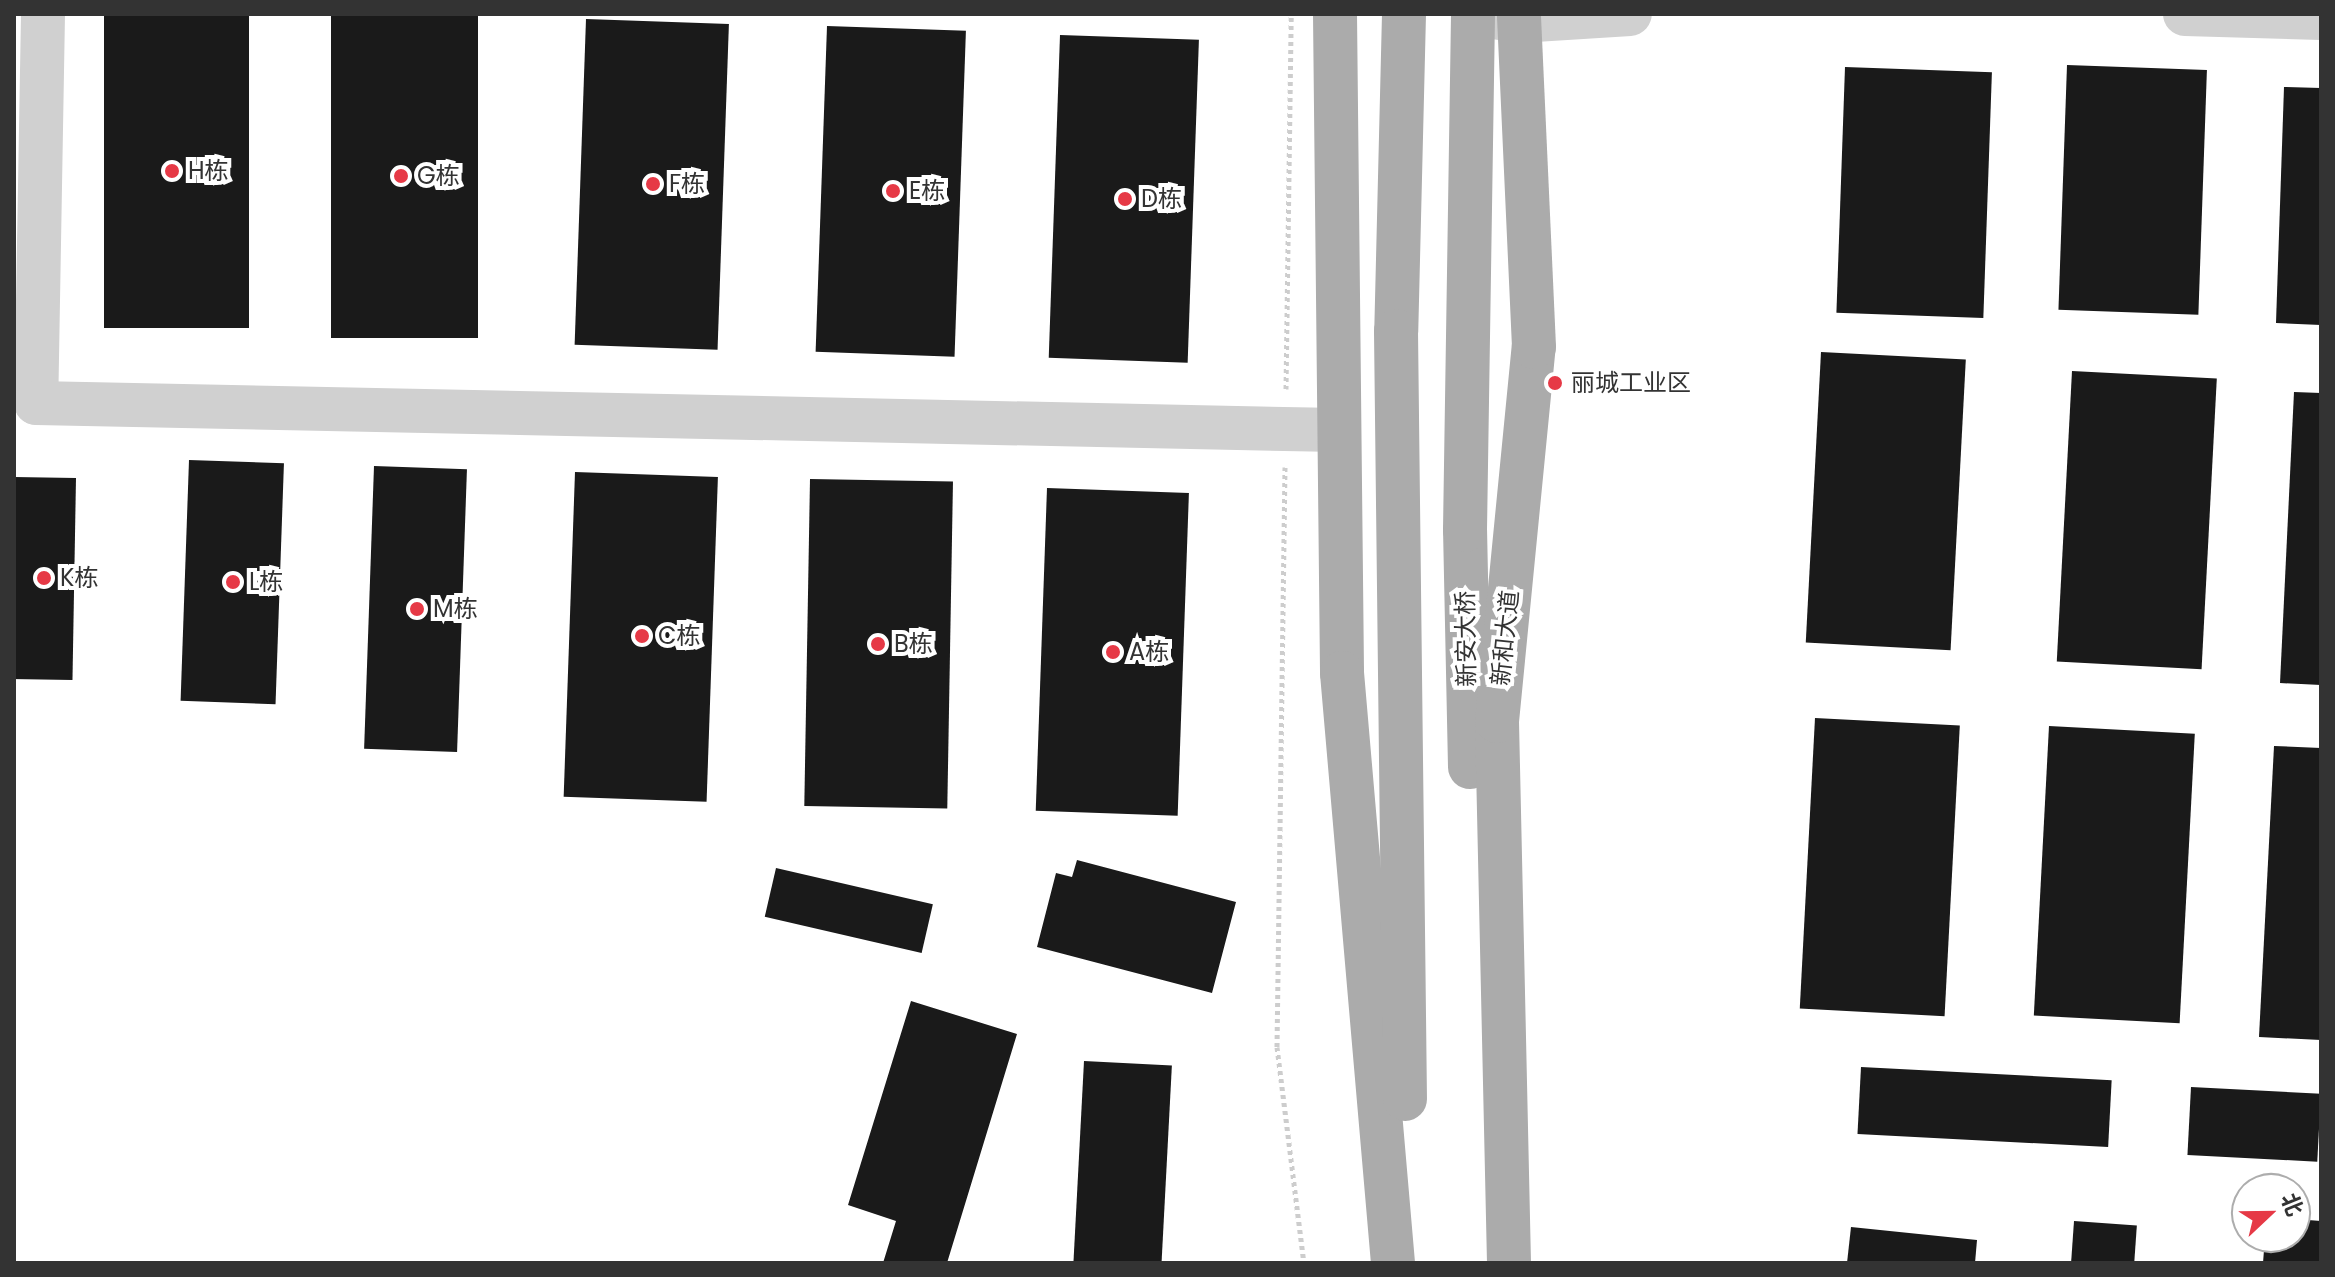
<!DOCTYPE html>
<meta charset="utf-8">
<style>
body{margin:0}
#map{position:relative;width:2335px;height:1277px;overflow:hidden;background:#fff;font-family:Poppins,"Noto Sans SC",sans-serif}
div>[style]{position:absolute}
.building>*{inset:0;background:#1a1a1a;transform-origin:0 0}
.path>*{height:5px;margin-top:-2.5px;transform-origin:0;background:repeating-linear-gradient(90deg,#cdcdcd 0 4px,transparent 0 8px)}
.minor>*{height:44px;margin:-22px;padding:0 22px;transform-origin:22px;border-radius:22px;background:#d0d0d0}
.major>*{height:44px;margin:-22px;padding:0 22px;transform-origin:22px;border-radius:22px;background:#ababab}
.dots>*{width:22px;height:22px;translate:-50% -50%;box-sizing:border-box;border:4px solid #fff;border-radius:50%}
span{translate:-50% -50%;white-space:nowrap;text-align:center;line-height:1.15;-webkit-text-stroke:8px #fff;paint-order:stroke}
.poi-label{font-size:24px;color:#333}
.left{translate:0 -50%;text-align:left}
.street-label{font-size:24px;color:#333}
.frame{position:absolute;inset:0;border:16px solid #333;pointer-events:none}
.north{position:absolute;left:2231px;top:1173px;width:80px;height:80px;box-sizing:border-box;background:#fff;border:2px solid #adadad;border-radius:50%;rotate:68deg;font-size:22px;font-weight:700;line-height:32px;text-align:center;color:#333}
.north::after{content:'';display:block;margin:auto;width:28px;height:36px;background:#e63946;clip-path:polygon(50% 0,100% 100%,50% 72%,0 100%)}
</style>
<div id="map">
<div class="building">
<div style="left:104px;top:14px;width:145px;height:314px"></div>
<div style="left:331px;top:14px;width:147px;height:324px"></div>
<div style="left:586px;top:19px;width:143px;height:326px;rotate:2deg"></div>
<div style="left:827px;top:26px;width:139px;height:326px;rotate:2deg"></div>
<div style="left:1060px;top:35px;width:139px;height:323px;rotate:2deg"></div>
<div style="left:2067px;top:65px;width:140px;height:245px;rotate:2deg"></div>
<div style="left:1845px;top:67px;width:147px;height:246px;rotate:2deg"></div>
<div style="clip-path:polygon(2284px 87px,2321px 88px,2321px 325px,2276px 323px)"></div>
<div style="left:1821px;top:352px;width:145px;height:291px;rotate:3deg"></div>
<div style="left:2072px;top:371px;width:145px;height:291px;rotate:3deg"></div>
<div style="clip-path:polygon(2294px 392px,2321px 393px,2321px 685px,2280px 683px)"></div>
<div style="left:189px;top:460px;width:95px;height:241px;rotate:2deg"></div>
<div style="left:374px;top:466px;width:93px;height:283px;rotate:2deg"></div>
<div style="left:575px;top:472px;width:143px;height:325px;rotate:2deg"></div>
<div style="left:14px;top:477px;width:62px;height:202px;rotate:1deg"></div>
<div style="left:810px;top:479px;width:143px;height:327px;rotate:1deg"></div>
<div style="left:1047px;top:488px;width:142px;height:323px;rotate:2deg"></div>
<div style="left:1815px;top:718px;width:145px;height:291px;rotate:3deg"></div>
<div style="left:2049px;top:726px;width:146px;height:290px;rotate:3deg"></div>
<div style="clip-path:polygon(2274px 746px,2321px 748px,2321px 1040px,2259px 1037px)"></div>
<div style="clip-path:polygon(1077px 860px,1236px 902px,1212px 993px,1037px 947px,1056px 873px,1072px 877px)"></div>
<div style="left:776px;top:868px;width:161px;height:50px;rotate:13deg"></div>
<div style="clip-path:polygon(911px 1001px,1017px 1034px,947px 1263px,883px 1263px,896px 1221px,848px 1205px)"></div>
<div style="left:1084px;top:1061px;width:88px;height:202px;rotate:3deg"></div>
<div style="left:1861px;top:1067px;width:251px;height:67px;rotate:3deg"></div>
<div style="left:2191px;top:1087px;width:130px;height:68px;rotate:3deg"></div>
<div style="clip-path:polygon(2295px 1219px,2321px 1221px,2321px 1263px,2263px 1263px,2265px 1237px,2295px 1237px)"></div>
<div style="left:2074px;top:1221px;width:63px;height:42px;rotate:4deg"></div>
<div style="clip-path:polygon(1851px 1227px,1977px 1240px,1975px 1263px,1847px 1263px)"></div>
</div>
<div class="path">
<div style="left:1286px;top:389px;width:375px;rotate:-89.2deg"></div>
<div style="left:1285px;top:467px;width:580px;rotate:90.79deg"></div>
<div style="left:1277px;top:1047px;width:218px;rotate:82.9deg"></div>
</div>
<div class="minor">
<div style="left:43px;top:14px;width:389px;rotate:91deg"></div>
<div style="left:36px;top:403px;width:1303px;rotate:1.19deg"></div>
<div style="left:2185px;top:14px;width:136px;rotate:1.7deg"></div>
<div style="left:1481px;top:15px;width:37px;rotate:9deg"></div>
<div style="left:1518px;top:21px;width:112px;rotate:-3.6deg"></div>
</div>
<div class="major">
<div style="left:1335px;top:14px;width:659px;rotate:89.39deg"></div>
<div style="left:1342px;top:673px;width:592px;rotate:85.06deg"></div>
<div style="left:1404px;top:14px;width:317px;rotate:91.4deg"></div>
<div style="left:1396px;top:331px;width:768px;rotate:89.33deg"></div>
<div style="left:1470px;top:767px;width:237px;rotate:-91.2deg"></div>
<div style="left:1465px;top:530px;width:516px;rotate:-89.11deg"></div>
<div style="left:1509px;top:1263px;width:542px;rotate:-91.27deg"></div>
<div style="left:1497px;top:721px;width:376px;rotate:-84.4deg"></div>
<div style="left:1534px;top:347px;width:333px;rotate:-92.6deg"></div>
</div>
<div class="dots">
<div style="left:172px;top:171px;background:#e63946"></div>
<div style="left:401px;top:176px;background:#e63946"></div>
<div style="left:653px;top:184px;background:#e63946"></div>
<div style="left:893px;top:191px;background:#e63946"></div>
<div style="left:1125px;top:199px;background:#e63946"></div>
<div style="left:1555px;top:383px;background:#e63946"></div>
<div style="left:44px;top:578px;background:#e63946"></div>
<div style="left:233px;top:582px;background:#e63946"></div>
<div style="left:417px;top:609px;background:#e63946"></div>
<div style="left:642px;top:636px;background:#e63946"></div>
<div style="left:878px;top:644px;background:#e63946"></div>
<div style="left:1113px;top:652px;background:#e63946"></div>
</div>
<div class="poi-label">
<span class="left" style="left:188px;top:171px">H栋</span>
<span class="left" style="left:417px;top:176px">G栋</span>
<span class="left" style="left:669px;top:184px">F栋</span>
<span class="left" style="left:909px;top:191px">E栋</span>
<span class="left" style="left:1141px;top:199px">D栋</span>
<span class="left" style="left:1571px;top:383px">丽城工业区</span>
<span class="left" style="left:60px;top:578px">K栋</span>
<span class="left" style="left:249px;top:582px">L栋</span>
<span class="left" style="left:433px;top:609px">M栋</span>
<span class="left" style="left:658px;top:636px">C栋</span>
<span class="left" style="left:894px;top:644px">B栋</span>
<span class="left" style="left:1129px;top:652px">A栋</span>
</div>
<div class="street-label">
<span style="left:1505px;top:638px;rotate:-84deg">新和大道</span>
<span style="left:1466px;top:639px;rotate:-91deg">新安大桥</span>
</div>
<div class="frame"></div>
<div class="north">北</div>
</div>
